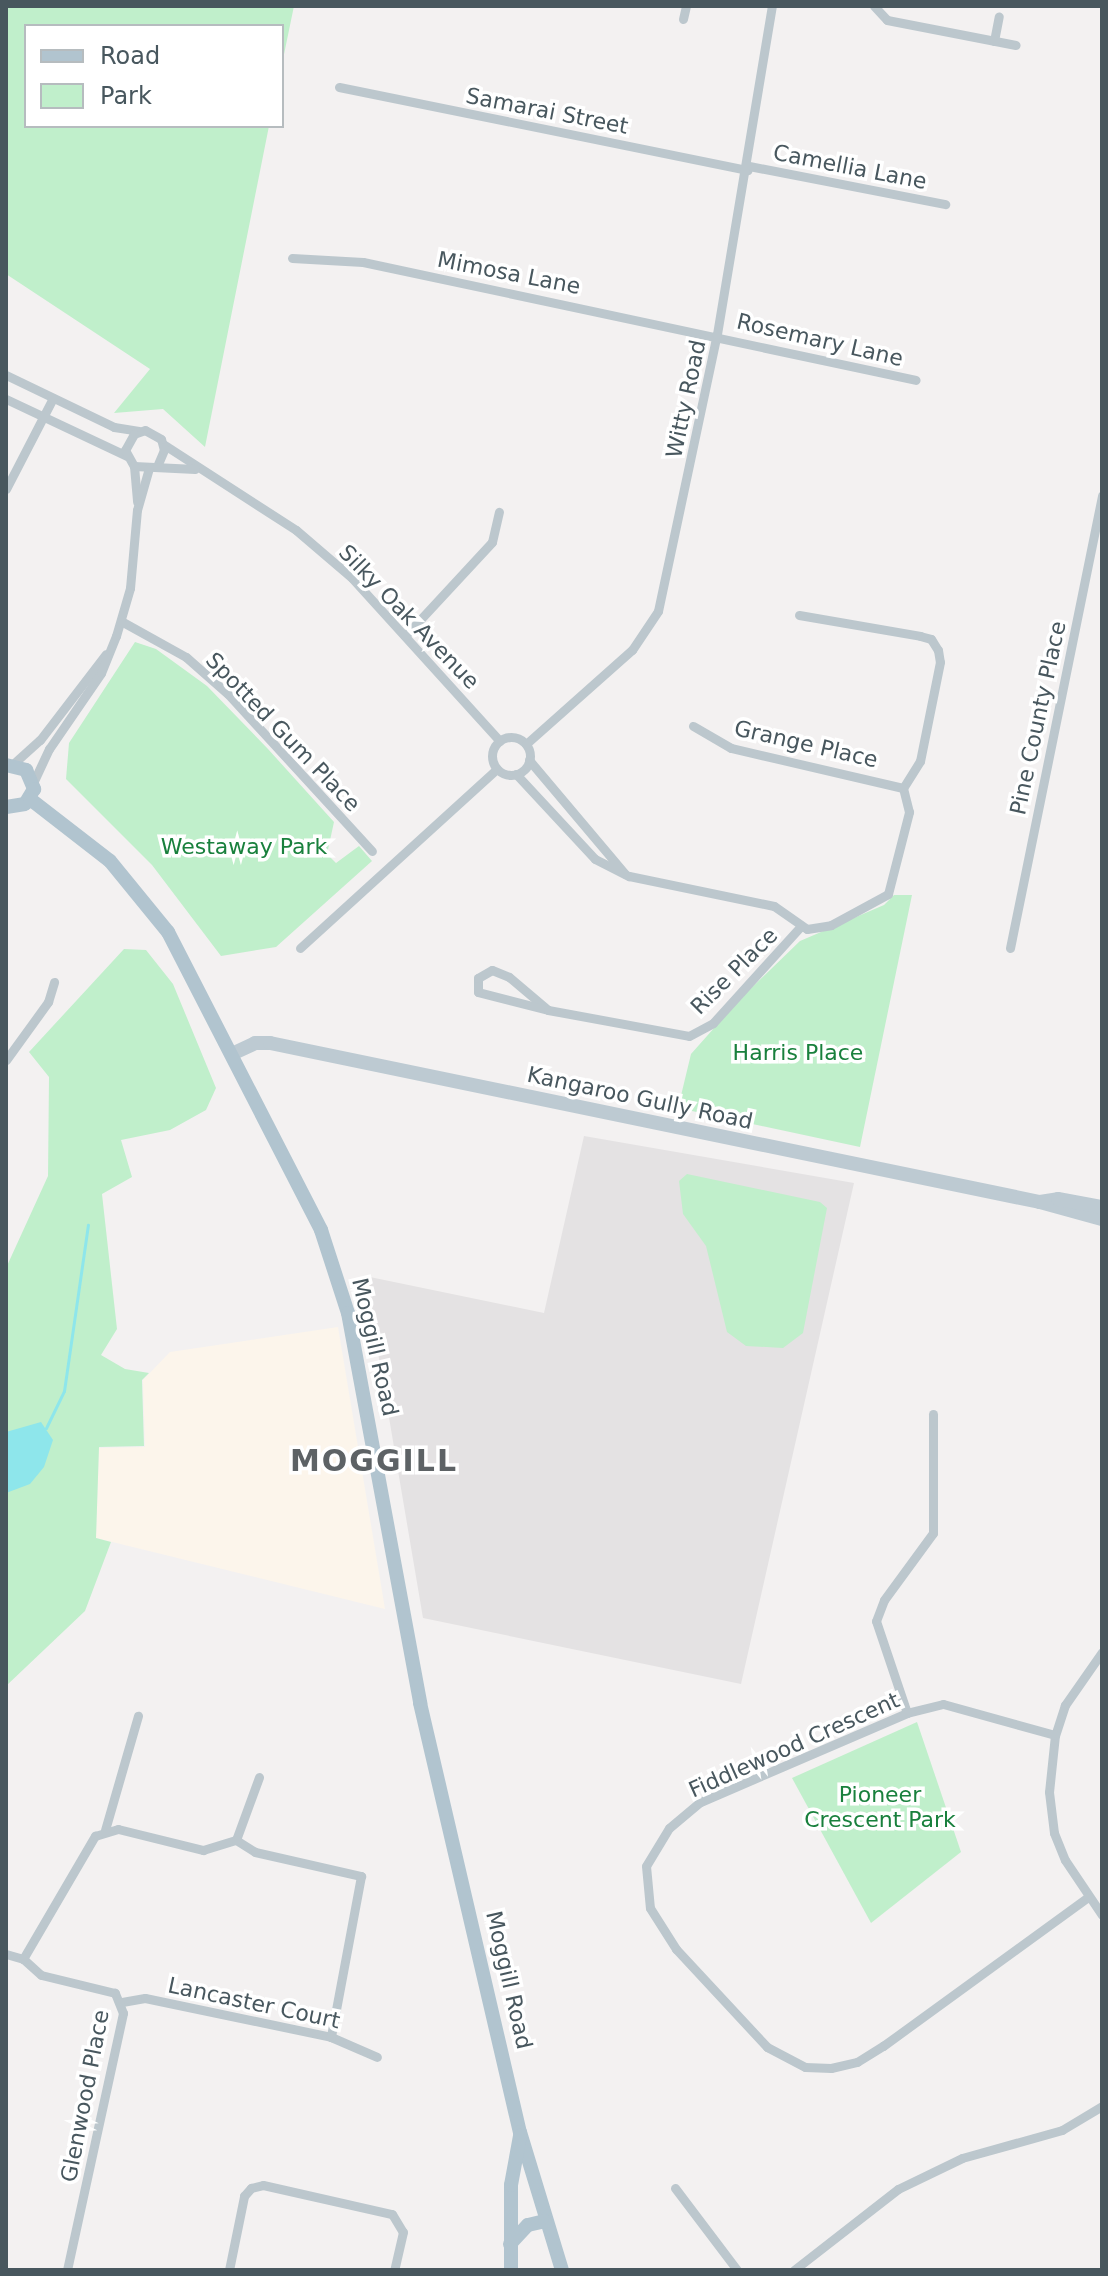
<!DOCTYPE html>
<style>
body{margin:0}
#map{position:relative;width:1108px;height:2276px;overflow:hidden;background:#f3f1f1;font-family:"DejaVu Sans",sans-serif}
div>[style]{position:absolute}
.commercial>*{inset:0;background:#fcf5eb}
.education>*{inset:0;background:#e4e2e3}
.green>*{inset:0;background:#c0efcb}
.water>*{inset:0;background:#8ee6eb}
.stream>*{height:3px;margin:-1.5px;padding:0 1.5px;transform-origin:1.5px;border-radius:1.5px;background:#8ee6eb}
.minor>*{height:9px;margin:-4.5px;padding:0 4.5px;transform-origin:4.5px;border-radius:4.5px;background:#bcc7cd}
.minor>.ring{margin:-4.5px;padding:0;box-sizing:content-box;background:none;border:9px solid #bcc7cd;border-radius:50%}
.secondary>*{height:14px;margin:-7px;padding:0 7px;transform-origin:7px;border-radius:7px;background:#bdcad2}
.primary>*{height:14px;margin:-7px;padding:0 7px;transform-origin:7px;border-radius:7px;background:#b1c4cf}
span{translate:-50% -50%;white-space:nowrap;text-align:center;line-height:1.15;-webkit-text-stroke:7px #fff;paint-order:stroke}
.street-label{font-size:22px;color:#48575e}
.park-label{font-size:22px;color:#19803d}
.district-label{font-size:30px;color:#5d6265;font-weight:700;letter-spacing:2px}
.frame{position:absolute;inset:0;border:8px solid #48575e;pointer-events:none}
.legend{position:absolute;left:24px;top:24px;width:260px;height:104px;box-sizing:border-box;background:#fff;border:2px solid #b6bcbf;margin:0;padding:10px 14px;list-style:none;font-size:24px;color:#48575e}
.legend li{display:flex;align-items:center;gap:16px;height:40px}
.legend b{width:40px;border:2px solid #b6bcbf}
</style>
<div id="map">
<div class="commercial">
<div style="clip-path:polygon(338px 1327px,385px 1609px,96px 1538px,99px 1448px,145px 1447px,143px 1380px,170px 1352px)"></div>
</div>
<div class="education">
<div style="clip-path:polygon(584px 1136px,854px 1183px,741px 1684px,423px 1618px,365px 1276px,544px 1313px)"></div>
</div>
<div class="green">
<div style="clip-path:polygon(6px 6px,294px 6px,282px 64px,282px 26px,26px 26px,26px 126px,269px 126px,205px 447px,163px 409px,114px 413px,150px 369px,6px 274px)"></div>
<div style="clip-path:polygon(135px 642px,156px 649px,207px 686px,268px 749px,334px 822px,327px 854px,336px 863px,359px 846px,372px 861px,276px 947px,221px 956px,152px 865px,66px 779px,69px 743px)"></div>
<div style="clip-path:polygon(894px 895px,912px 895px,860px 1147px,678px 1108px,691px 1054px,739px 1000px,800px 941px,884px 905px)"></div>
<div style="clip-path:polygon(124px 949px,146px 950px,173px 984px,216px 1088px,206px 1110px,170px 1130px,121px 1140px,132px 1177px,102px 1194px,117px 1329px,101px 1355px,125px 1369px,149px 1373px,142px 1380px,144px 1446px,99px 1447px,96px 1538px,111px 1542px,85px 1611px,6px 1686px,6px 1268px,48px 1176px,49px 1077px,29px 1052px)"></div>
<div style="clip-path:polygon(687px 1174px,820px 1202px,827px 1208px,803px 1333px,783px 1348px,746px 1346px,727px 1332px,706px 1246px,683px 1214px,679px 1181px)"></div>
<div style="clip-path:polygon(917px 1722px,961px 1852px,871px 1923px,792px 1778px)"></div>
</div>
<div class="water">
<div style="clip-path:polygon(41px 1422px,53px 1440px,44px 1467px,30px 1484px,6px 1493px,6px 1432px)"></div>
</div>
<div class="stream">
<div style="left:46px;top:1428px;width:41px;rotate:-64.1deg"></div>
<div style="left:64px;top:1391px;width:168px;rotate:-81.8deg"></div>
</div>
<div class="minor">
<div style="left:874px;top:6px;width:19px;rotate:47deg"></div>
<div style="left:887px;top:20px;width:131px;rotate:11deg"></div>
<div style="left:683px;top:19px;width:13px;rotate:-77deg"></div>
<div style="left:994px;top:41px;width:25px;rotate:-79deg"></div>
<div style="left:339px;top:87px;width:417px;rotate:11.5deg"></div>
<div style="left:749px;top:166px;width:200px;rotate:11deg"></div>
<div style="left:292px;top:258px;width:71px;rotate:3.2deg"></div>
<div style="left:363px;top:262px;width:565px;rotate:12.05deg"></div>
<div style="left:6px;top:375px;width:120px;rotate:25.7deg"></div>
<div style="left:114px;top:427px;width:25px;rotate:9deg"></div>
<div style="left:6px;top:399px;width:134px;rotate:25.2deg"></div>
<div style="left:163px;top:444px;width:158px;rotate:32.9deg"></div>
<div style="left:296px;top:530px;width:74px;rotate:40.6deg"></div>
<div style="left:352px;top:578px;width:220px;rotate:47.8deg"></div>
<div style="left:158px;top:464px;width:15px;rotate:-67deg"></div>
<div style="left:164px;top:450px;width:11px;rotate:-105deg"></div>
<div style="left:161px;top:439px;width:18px;rotate:-151deg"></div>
<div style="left:145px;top:430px;width:12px;rotate:160deg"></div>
<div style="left:134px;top:434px;width:18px;rotate:119deg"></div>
<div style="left:125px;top:450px;width:18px;rotate:61deg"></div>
<div style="left:134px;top:466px;width:61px;rotate:2.8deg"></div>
<div style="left:134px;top:466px;width:36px;rotate:85deg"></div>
<div style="left:6px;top:489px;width:102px;rotate:-62.7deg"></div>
<div style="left:799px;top:615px;width:123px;rotate:9.8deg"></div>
<div style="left:920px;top:636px;width:11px;rotate:15deg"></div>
<div style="left:931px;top:639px;width:13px;rotate:58deg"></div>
<div style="left:938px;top:650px;width:12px;rotate:81deg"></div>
<div style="left:940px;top:662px;width:101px;rotate:101.4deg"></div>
<div style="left:920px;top:761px;width:32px;rotate:122deg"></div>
<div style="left:121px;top:621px;width:74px;rotate:29deg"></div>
<div style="left:186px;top:657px;width:56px;rotate:41.4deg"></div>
<div style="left:228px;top:694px;width:213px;rotate:47.5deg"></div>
<div style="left:405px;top:636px;width:128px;rotate:-47.2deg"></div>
<div style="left:492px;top:542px;width:31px;rotate:-77deg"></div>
<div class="ring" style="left:492px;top:737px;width:29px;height:29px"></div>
<div style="left:526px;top:744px;width:142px;rotate:-41.6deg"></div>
<div style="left:632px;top:650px;width:47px;rotate:-56.3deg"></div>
<div style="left:658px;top:611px;width:283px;rotate:-78deg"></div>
<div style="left:717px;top:334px;width:333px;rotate:-80.5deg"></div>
<div style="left:529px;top:760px;width:149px;rotate:49.9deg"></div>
<div style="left:13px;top:764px;width:36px;rotate:-42deg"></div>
<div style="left:40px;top:740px;width:108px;rotate:-52.5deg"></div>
<div style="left:516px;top:774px;width:116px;rotate:47.1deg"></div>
<div style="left:595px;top:859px;width:38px;rotate:27deg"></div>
<div style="left:629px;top:876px;width:148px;rotate:11.7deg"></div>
<div style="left:774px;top:906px;width:40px;rotate:34.9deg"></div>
<div style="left:807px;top:929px;width:24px;rotate:-9deg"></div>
<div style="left:831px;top:925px;width:65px;rotate:-28.5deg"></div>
<div style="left:888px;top:894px;width:85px;rotate:-75.6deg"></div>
<div style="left:909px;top:812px;width:25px;rotate:-104deg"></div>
<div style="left:903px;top:788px;width:177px;rotate:-166.9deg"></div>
<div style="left:731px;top:748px;width:44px;rotate:-149.9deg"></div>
<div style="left:33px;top:783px;width:38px;rotate:-65deg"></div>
<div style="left:49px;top:749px;width:92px;rotate:-55.6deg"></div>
<div style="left:101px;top:673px;width:40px;rotate:-68deg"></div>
<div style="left:116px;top:636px;width:50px;rotate:-73.7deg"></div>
<div style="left:130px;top:588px;width:78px;rotate:-84.9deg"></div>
<div style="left:137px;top:510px;width:44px;rotate:-74.1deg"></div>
<div style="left:300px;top:948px;width:266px;rotate:-42.3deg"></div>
<div style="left:1010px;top:948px;width:462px;rotate:-78.5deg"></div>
<div style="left:492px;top:970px;width:18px;rotate:22deg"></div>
<div style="left:509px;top:977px;width:51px;rotate:40.2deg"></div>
<div style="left:548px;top:1010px;width:72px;rotate:-165.6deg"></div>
<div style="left:478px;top:992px;width:14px;rotate:-90deg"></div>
<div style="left:478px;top:978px;width:16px;rotate:-30deg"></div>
<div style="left:548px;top:1010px;width:143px;rotate:10.4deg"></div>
<div style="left:689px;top:1036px;width:27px;rotate:-28deg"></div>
<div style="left:713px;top:1023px;width:131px;rotate:-47.8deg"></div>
<div style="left:6px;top:1060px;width:72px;rotate:-54.1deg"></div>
<div style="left:48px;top:1002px;width:21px;rotate:-73deg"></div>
<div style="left:1102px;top:1652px;width:65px;rotate:124.9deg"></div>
<div style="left:1065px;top:1705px;width:32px;rotate:108deg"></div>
<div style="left:1055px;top:1735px;width:57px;rotate:96deg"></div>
<div style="left:1049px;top:1792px;width:41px;rotate:83deg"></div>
<div style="left:1054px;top:1833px;width:29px;rotate:68deg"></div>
<div style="left:1065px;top:1860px;width:66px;rotate:56.1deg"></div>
<div style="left:907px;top:1713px;width:97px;rotate:-108.6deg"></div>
<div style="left:876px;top:1621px;width:22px;rotate:-69deg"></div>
<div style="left:884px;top:1600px;width:83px;rotate:-53.8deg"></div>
<div style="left:933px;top:1533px;width:119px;rotate:-90deg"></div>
<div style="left:1055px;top:1735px;width:116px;rotate:-164.5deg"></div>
<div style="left:943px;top:1704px;width:37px;rotate:166deg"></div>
<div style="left:907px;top:1713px;width:225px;rotate:156.7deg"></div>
<div style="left:700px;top:1802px;width:40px;rotate:140deg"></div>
<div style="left:669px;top:1828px;width:44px;rotate:121.2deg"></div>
<div style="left:646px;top:1866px;width:42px;rotate:84.6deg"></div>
<div style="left:650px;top:1908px;width:49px;rotate:57.6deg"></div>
<div style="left:676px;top:1949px;width:134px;rotate:47.1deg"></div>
<div style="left:767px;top:2047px;width:43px;rotate:27.8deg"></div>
<div style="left:805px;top:2067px;width:26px;rotate:2deg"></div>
<div style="left:831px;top:2068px;width:27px;rotate:-13deg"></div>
<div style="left:857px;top:2062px;width:31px;rotate:-32deg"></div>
<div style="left:883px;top:2046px;width:252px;rotate:-36deg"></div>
<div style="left:105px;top:1830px;width:119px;rotate:-73.9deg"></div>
<div style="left:236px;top:1840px;width:67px;rotate:-69.9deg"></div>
<div style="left:6px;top:1954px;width:18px;rotate:16deg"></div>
<div style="left:122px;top:2002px;width:23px;rotate:-10deg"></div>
<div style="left:145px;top:1998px;width:190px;rotate:11.8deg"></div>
<div style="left:331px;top:2037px;width:50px;rotate:23.5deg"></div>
<div style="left:675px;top:2188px;width:103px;rotate:52.9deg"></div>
<div style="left:67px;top:2270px;width:263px;rotate:-77.7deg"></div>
<div style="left:123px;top:2013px;width:22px;rotate:-112deg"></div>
<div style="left:115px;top:1993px;width:76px;rotate:-166.3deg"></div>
<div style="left:41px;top:1975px;width:24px;rotate:-138deg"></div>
<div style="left:23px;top:1959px;width:143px;rotate:-59.7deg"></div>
<div style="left:95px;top:1836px;width:24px;rotate:-17deg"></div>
<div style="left:118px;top:1829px;width:88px;rotate:13.9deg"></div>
<div style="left:203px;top:1850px;width:34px;rotate:-17deg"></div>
<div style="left:236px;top:1840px;width:22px;rotate:32deg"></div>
<div style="left:255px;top:1852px;width:109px;rotate:12.8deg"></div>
<div style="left:361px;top:1876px;width:164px;rotate:100.6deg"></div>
<div style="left:229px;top:2270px;width:76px;rotate:-78.5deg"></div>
<div style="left:244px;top:2196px;width:11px;rotate:-49deg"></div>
<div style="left:251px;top:2188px;width:12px;rotate:-14deg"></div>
<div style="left:263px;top:2185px;width:132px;rotate:12.7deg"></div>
<div style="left:392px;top:2214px;width:21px;rotate:59deg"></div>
<div style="left:403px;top:2232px;width:39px;rotate:103deg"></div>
<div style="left:794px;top:2270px;width:132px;rotate:-37.9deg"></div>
<div style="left:898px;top:2189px;width:71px;rotate:-25.8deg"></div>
<div style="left:962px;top:2158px;width:104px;rotate:-15.6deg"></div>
<div style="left:1062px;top:2130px;width:47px;rotate:-31deg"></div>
</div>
<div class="secondary">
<div style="left:234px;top:1053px;width:23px;rotate:-25deg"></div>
<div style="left:255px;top:1043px;width:15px"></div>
<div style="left:270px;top:1043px;width:786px;rotate:11.67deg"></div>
<div style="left:1040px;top:1202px;width:64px;rotate:15.3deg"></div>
<div style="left:1040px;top:1202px;width:18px;rotate:-9deg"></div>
<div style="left:1058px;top:1199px;width:45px;rotate:10.3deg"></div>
</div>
<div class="primary">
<div style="left:6px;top:765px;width:21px;rotate:14deg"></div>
<div style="left:26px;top:770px;width:21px;rotate:67deg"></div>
<div style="left:34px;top:789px;width:17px;rotate:121deg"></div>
<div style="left:25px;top:804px;width:19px;rotate:171deg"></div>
<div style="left:30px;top:799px;width:101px;rotate:37.8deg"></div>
<div style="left:110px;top:861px;width:92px;rotate:50.8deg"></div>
<div style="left:168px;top:932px;width:335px;rotate:62.8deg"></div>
<div style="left:321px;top:1230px;width:87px;rotate:72deg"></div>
<div style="left:348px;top:1313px;width:397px;rotate:79.5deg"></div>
<div style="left:420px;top:1703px;width:441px;rotate:76.9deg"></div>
<div style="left:520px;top:2132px;width:144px;rotate:73.1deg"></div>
<div style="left:510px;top:2244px;width:26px;rotate:-47deg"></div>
<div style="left:528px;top:2225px;width:17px;rotate:-13deg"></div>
<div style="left:511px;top:2270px;width:85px;rotate:-90deg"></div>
<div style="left:511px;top:2185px;width:50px;rotate:-79.6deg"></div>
</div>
<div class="street-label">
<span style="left:547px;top:111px;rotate:11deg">Samarai Street</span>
<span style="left:850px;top:167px;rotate:11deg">Camellia Lane</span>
<span style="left:509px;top:273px;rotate:11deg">Mimosa Lane</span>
<span style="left:820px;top:340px;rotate:13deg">Rosemary Lane</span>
<span style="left:686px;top:399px;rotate:-78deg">Witty Road</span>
<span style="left:409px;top:617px;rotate:46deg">Silky Oak Avenue</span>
<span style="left:1038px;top:718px;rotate:-78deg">Pine County Place</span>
<span style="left:283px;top:732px;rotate:46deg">Spotted Gum Place</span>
<span style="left:806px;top:744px;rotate:13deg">Grange Place</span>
<span style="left:734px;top:971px;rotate:-45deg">Rise Place</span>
<span style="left:640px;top:1098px;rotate:12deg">Kangaroo Gully Road</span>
<span style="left:375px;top:1347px;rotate:77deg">Moggill Road</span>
<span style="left:794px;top:1745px;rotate:-24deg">Fiddlewood Crescent</span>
<span style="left:509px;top:1980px;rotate:77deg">Moggill Road</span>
<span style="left:254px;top:2003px;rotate:12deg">Lancaster Court</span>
<span style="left:85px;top:2096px;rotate:-79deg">Glenwood Place</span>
</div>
<div class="park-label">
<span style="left:244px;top:847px">Westaway Park</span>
<span style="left:798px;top:1053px">Harris Place</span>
<span style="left:880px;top:1807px">Pioneer<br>Crescent Park</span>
</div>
<div class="district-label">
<span style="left:374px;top:1461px">MOGGILL</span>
</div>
<div class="frame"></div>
<ul class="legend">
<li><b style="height:10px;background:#b1c4cf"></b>Road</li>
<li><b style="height:22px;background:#c0efcb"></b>Park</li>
</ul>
</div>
